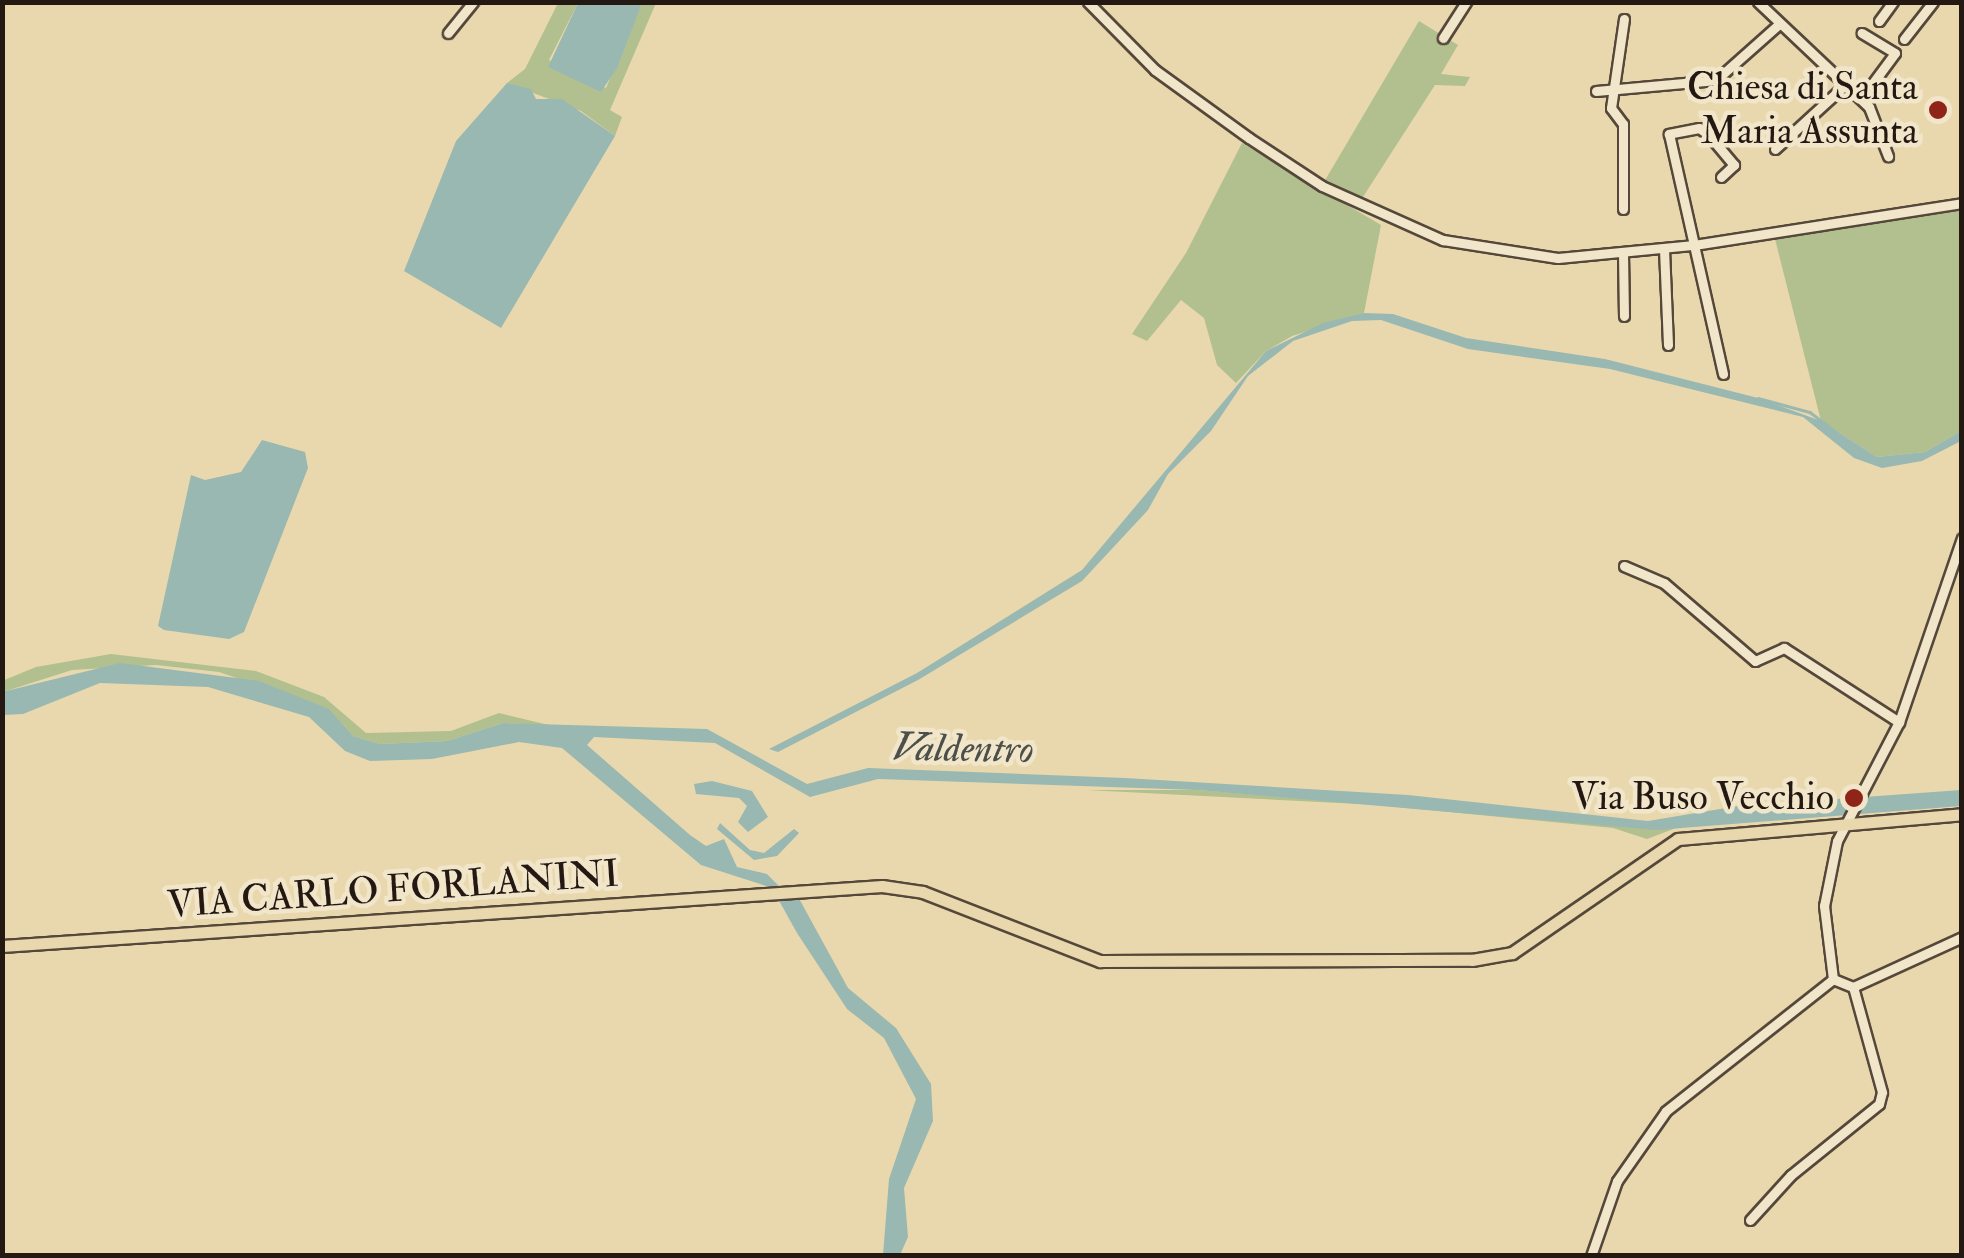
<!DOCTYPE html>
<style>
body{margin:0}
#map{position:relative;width:1964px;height:1258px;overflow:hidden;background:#e9d8ad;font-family:"IM FELL Double Pica",serif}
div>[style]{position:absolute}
.green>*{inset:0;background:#b1c08e}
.water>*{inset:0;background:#99b8b1}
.stream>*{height:2.5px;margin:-1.25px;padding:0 1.25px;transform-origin:1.25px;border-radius:1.25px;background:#99b8b1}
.roads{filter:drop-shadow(2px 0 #55483a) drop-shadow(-2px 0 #55483a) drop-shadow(0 2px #55483a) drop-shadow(0 -2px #55483a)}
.minor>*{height:9px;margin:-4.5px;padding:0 4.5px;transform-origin:4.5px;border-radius:4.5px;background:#f1e6ca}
.major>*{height:11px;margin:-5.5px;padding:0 5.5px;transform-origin:5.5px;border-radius:5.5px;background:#e9d8ad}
.dots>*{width:28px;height:28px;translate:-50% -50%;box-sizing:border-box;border:5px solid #f1e6ca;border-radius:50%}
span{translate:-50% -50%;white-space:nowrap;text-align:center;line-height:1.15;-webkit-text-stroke:9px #f1e6ca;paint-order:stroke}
.poi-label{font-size:38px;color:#241813}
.right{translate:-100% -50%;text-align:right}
.street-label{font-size:38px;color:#241813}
.water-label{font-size:40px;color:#4d504a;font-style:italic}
.frame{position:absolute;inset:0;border:5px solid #241813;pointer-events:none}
</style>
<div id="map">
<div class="green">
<div style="clip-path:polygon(558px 3px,578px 3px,549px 60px,606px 88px,642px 3px,656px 3px,610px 110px,622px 117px,615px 136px,581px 111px,507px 83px,525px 69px)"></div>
<div style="clip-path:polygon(1419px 21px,1458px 45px,1441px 74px,1470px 77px,1465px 86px,1435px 85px,1361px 200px,1324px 182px)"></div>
<div style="clip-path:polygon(1242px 143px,1381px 225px,1364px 313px,1292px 336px,1266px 351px,1236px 383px,1217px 365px,1204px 318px,1181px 300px,1147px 341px,1132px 334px,1186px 253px)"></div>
<div style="clip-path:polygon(1961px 208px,1961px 431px,1925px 452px,1877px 457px,1821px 421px,1775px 239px)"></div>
<div style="clip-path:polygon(111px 654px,256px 671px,324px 697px,366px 733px,451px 731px,499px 713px,553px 726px,503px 723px,447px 741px,380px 744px,353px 736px,328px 709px,219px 672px,156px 665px,72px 670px,3px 692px,2px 681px,36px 667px)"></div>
<div style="clip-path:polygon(1086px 790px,1197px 790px,1676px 828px,1647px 839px,1613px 828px,1377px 805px)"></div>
</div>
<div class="water">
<div style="clip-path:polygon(578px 3px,642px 3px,617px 68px,601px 92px,548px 67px)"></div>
<div style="clip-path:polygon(507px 83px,531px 89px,536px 99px,562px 99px,615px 136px,501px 328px,404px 271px,456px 141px)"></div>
<div style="clip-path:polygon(1364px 313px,1393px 314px,1466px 338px,1605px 359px,1758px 398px,1821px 421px,1877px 457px,1925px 452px,1961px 431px,1961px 441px,1922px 461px,1882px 468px,1854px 458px,1803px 417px,1610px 369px,1468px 349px,1381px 320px,1352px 321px,1293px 341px,1248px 376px,1211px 431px,1168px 474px,1148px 510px,1082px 581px,918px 680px,778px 752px,769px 749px,917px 673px,1082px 570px,1266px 351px,1323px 323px)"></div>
<div style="clip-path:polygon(262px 440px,305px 452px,308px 468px,244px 632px,229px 639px,164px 630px,158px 626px,191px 475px,205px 480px,241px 472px)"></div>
<div style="clip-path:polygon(120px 663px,259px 681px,329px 709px,353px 736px,380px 744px,447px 741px,503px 723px,707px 729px,807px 784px,868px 768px,1125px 778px,1408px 795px,1648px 821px,1738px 806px,1961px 790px,1961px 806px,1656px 830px,1197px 790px,878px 779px,810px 797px,715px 743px,594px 737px,587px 745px,690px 835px,706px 846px,724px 839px,737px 867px,767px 874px,779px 886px,766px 886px,701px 865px,562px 748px,519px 742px,432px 759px,370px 761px,345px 751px,309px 717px,208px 687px,100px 683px,23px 714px,3px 715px,2px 692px)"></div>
<div style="clip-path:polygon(712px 781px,752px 791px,768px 817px,748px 832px,738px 822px,747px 806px,739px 798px,696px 794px,694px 784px)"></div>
<div style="clip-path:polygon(720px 823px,750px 850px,764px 853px,794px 829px,799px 833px,777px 856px,754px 860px,717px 829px)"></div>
<div style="clip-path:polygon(796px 893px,848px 988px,896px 1028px,931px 1084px,933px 1121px,904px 1188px,908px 1237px,900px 1255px,883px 1255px,889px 1179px,916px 1099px,884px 1038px,847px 1009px,797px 933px,777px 897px)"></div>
</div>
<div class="stream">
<div style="left:1758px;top:398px;width:54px;rotate:15.1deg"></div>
<div style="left:1810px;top:412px;width:43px;rotate:37.4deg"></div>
</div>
<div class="roads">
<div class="minor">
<div style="left:1088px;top:2px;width:95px;rotate:45.4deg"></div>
<div style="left:1155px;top:70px;width:116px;rotate:35.9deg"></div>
<div style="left:1249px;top:138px;width:87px;rotate:33.3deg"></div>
<div style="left:1322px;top:186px;width:133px;rotate:24.1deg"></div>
<div style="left:1443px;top:240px;width:116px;rotate:8.9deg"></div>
<div style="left:1558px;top:258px;width:137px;rotate:-5.5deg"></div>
<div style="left:1694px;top:245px;width:271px;rotate:-8.9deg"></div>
<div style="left:1758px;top:2px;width:153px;rotate:43.4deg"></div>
<div style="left:1869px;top:107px;width:53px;rotate:68.8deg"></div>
<div style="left:1879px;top:21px;width:24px;rotate:-54deg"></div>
<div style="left:448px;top:33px;width:40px;rotate:-51deg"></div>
<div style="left:1443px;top:38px;width:43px;rotate:-57.4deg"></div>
<div style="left:1904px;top:39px;width:47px;rotate:-51.9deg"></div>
<div style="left:1596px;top:91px;width:121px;rotate:-5.2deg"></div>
<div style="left:1716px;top:80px;width:83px;rotate:-41.6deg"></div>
<div style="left:1861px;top:99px;width:57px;rotate:-53.5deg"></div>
<div style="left:1895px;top:53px;width:39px;rotate:-149deg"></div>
<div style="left:1775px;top:149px;width:95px;rotate:-42.4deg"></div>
<div style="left:1721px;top:177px;width:18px;rotate:-43deg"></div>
<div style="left:1734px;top:165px;width:39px;rotate:-130deg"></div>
<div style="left:1709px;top:135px;width:12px;rotate:-145deg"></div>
<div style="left:1699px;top:128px;width:31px;rotate:169deg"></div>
<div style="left:1669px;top:134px;width:246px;rotate:77.3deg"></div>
<div style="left:1623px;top:209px;width:85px;rotate:-90deg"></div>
<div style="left:1623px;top:124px;width:20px;rotate:-127deg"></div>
<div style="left:1611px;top:108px;width:90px;rotate:-81.7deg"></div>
<div style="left:1664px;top:249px;width:96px;rotate:87.6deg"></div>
<div style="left:1623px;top:253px;width:63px;rotate:89.1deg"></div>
<div style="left:1624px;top:566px;width:43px;rotate:23deg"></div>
<div style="left:1664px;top:583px;width:120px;rotate:40.6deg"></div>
<div style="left:1755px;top:661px;width:32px;rotate:-24deg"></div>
<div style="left:1784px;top:648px;width:137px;rotate:32.8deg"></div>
<div style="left:1833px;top:979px;width:74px;rotate:-97deg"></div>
<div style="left:1824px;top:906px;width:66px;rotate:-78.7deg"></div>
<div style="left:1837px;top:841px;width:134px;rotate:-62.5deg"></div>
<div style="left:1899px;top:722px;width:194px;rotate:-71.1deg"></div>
<div style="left:1833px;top:979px;width:22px;rotate:22deg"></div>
<div style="left:1853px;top:987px;width:120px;rotate:-24.6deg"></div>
<div style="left:1750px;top:1220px;width:61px;rotate:-47.7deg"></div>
<div style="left:1791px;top:1175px;width:113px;rotate:-38.9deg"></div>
<div style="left:1879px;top:1104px;width:12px;rotate:-76deg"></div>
<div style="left:1882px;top:1092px;width:109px;rotate:-105.4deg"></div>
<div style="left:1591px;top:1256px;width:79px;rotate:-70.9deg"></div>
<div style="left:1617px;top:1181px;width:85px;rotate:-55deg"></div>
<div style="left:1666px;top:1111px;width:213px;rotate:-38.3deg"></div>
</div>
<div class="major">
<div style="left:2px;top:946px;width:882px;rotate:-3.9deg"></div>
<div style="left:882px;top:886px;width:41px;rotate:8.3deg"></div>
<div style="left:923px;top:892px;width:190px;rotate:21.3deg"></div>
<div style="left:1100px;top:961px;width:372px;rotate:-0.2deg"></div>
<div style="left:1472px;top:960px;width:41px;rotate:-9.9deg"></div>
<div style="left:1512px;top:953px;width:201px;rotate:-34.5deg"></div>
<div style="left:1678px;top:839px;width:285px;rotate:-5deg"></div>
</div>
</div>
<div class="dots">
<div style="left:1938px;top:110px;background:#8f2418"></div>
<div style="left:1854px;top:798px;background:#8f2418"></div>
</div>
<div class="poi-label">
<span class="right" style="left:1918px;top:110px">Chiesa di Santa<br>Maria Assunta</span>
<span class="right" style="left:1834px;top:798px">Via Buso Vecchio</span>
</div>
<div class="street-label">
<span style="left:393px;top:890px;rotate:-4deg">VIA CARLO FORLANINI</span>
</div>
<div class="water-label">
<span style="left:963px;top:749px;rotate:1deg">Valdentro</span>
</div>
<div class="frame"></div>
</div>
